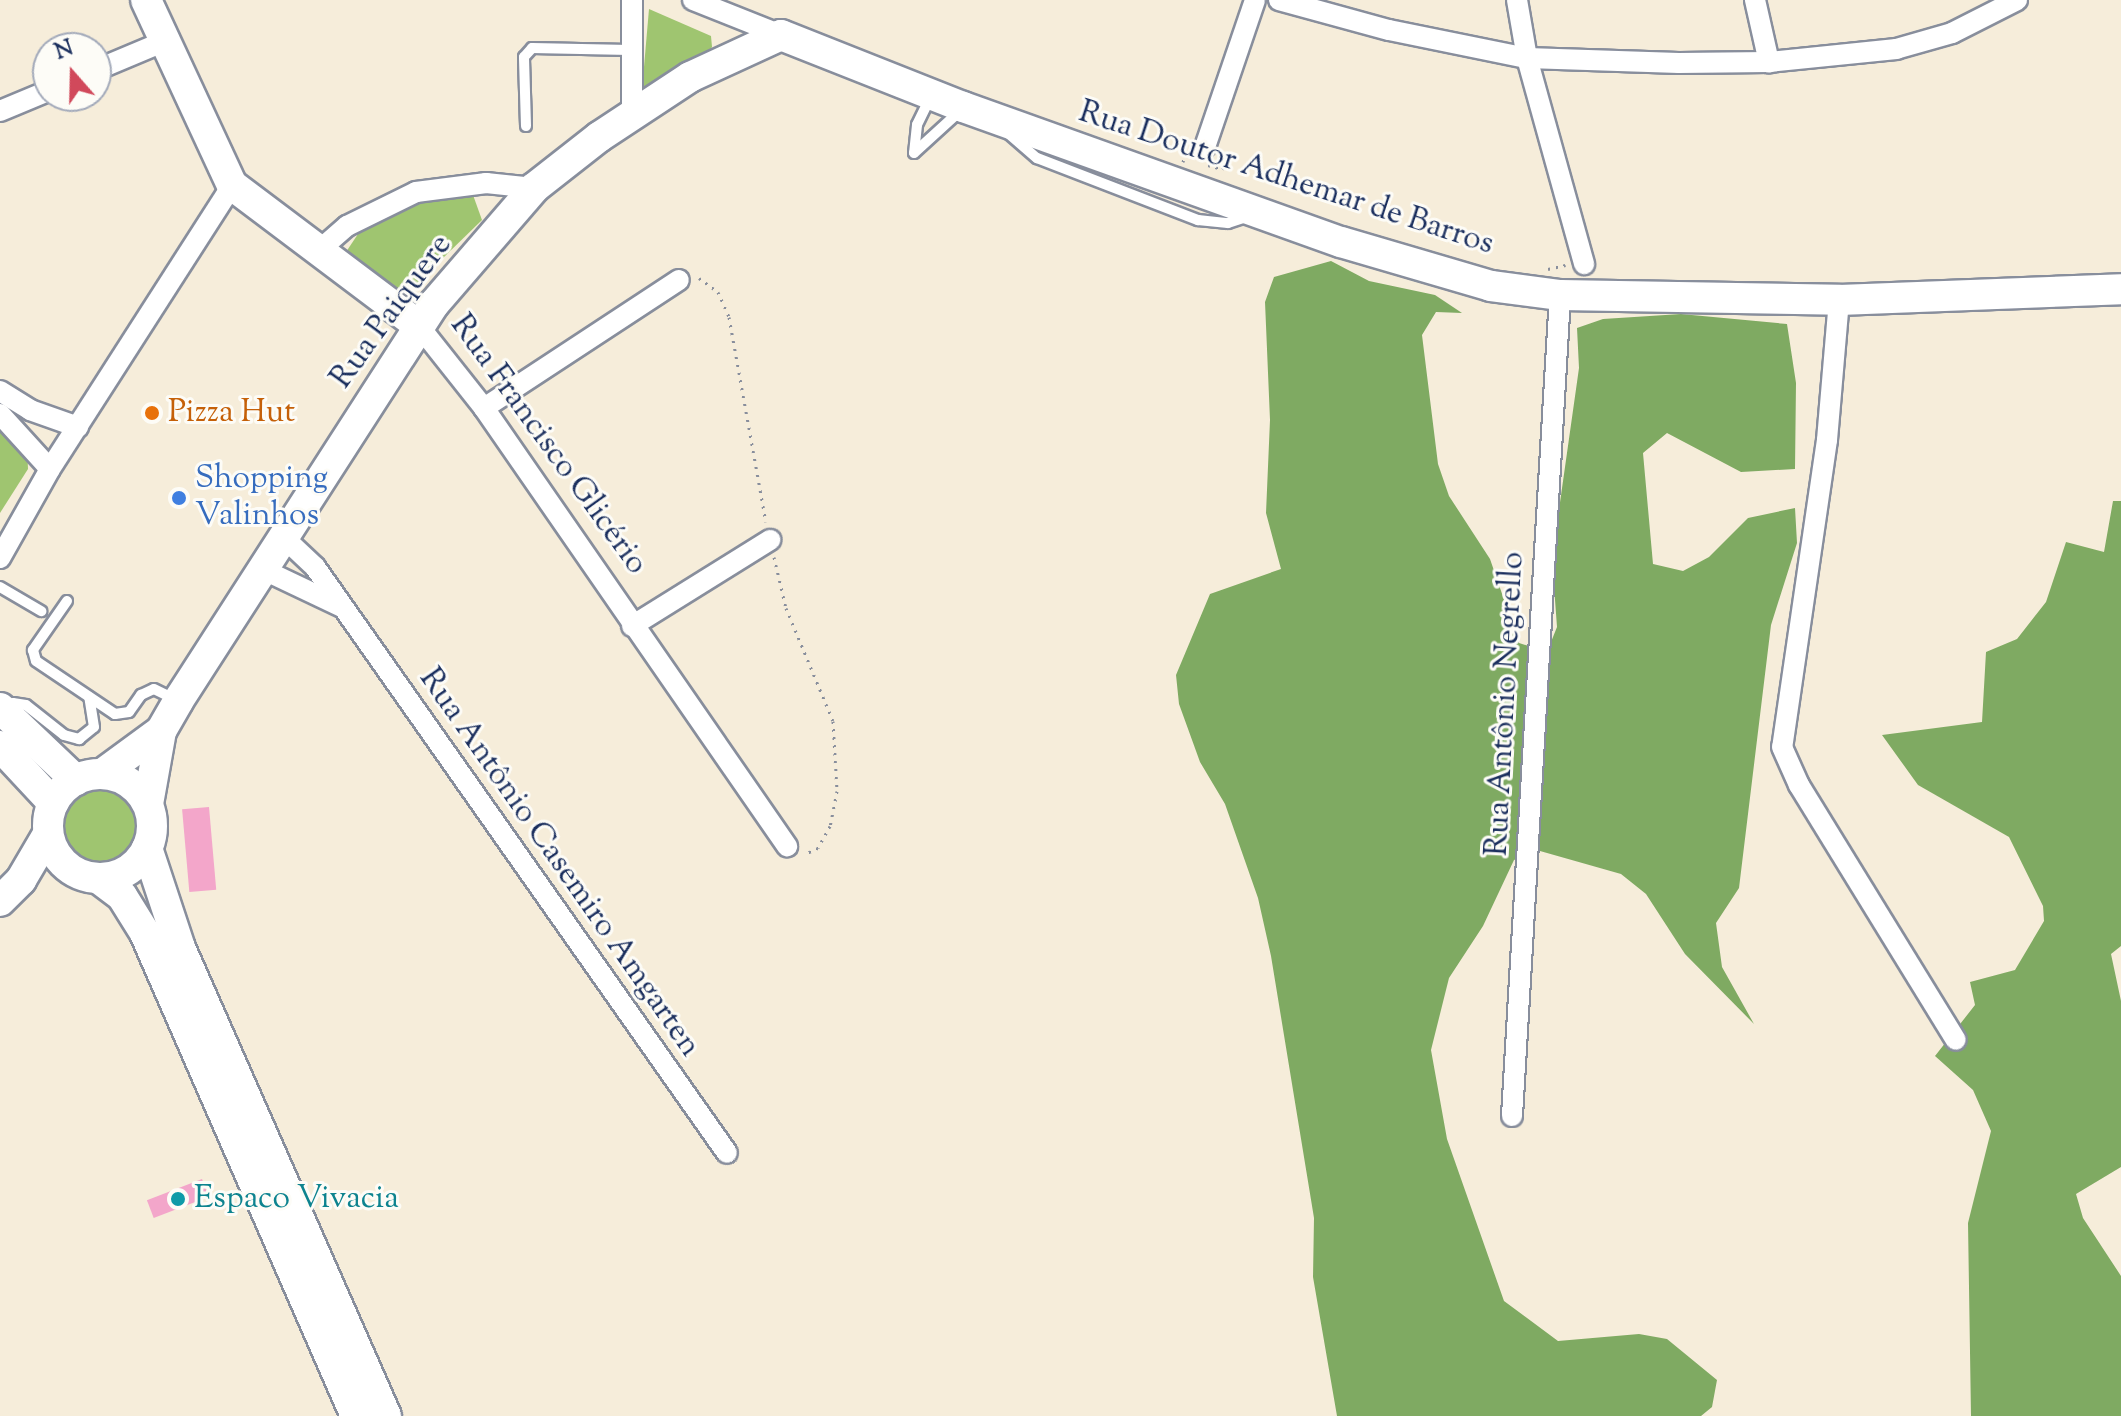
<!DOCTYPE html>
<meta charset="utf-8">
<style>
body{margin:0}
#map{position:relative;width:2121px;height:1416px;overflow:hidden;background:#f6edda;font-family:"Sorts Mill Goudy",serif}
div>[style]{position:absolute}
.green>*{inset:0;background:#9fc570}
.round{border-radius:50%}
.forest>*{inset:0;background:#7faa62}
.building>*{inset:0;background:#f3a6ca;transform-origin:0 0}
.path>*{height:3px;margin-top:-1.5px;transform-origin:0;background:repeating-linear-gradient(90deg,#888e9c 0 2px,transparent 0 8px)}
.roads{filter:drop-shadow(2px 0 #888e9c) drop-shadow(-2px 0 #888e9c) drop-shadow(0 2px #888e9c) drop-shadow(0 -2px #888e9c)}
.lane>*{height:10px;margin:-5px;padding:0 5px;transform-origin:5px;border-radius:5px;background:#fff}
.street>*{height:20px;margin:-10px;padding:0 10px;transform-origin:10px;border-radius:10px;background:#fff}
.secondary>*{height:30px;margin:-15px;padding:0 15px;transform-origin:15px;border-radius:15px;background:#fff}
.secondary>.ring{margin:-15px;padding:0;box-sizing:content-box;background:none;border:30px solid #fff;border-radius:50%}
.dots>*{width:22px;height:22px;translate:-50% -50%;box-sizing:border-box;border:4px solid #fdfcf7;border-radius:50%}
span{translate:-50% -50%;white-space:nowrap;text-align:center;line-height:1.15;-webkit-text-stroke:6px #fdfcf7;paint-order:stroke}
.street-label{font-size:32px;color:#1b2f5e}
.food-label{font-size:32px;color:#c56008}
.left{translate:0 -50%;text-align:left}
.shop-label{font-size:32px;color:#366cbe}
.culture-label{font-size:32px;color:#0d838f}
.north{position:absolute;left:32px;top:32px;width:80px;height:80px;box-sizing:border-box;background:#fdfcf7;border:2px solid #a3aaba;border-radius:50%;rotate:340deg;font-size:22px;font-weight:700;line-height:32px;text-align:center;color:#1b2f5e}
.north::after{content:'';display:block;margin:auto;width:28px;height:36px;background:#d1495b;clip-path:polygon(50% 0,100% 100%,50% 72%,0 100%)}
</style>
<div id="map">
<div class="green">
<div style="clip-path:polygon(649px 9px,711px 36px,712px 47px,702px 62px,642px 90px)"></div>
<div style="clip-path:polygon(448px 195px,473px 195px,482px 220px,404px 296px,344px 255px,362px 228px,416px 202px)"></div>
<div style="clip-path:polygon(0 427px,27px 445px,28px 469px,0 513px)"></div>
<div class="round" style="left:63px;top:786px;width:76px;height:76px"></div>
</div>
<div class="forest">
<div style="clip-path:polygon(1331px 261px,1369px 281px,1435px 295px,1462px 313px,1436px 312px,1422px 335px,1438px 464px,1449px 496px,1490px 559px,1519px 643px,1547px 652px,1557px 627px,1552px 559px,1579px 368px,1577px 328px,1603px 319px,1681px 314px,1787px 324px,1796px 383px,1795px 469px,1741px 472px,1667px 433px,1643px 453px,1653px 564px,1683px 571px,1709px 557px,1748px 518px,1795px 508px,1797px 543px,1771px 625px,1739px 888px,1716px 923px,1722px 967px,1754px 1024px,1685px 954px,1646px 894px,1621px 874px,1540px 851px,1514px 860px,1483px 926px,1449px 978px,1431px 1050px,1447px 1139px,1504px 1301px,1558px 1341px,1639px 1334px,1667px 1339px,1717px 1380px,1712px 1407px,1701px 1416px,1337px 1416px,1313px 1277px,1314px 1218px,1271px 956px,1258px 898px,1225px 804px,1200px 762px,1179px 704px,1176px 675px,1210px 594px,1281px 569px,1266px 513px,1270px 420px,1265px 302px,1274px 277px)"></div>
<div style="clip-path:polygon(2113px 501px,2121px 501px,2121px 946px,2111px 954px,2121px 1001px,2121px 1167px,2076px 1194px,2083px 1218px,2121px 1276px,2121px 1416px,1971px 1416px,1968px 1223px,1991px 1131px,1973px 1090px,1935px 1056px,1975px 1005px,1970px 982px,2015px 970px,2044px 921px,2043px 906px,2009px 837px,1918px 785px,1882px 735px,1982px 722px,1986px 652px,2017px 639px,2046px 602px,2066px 542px,2104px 552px)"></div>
</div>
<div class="building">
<div style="left:209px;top:807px;width:83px;height:27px;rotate:85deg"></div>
<div style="left:202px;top:1179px;width:19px;height:59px;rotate:69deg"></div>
</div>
<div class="path">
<div style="left:1183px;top:162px;width:12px;rotate:-76deg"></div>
<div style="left:1208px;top:165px;width:15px;rotate:16deg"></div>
<div style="left:1222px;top:169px;width:11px;rotate:-52deg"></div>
<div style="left:1229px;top:160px;width:11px;rotate:-153deg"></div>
<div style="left:1548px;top:269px;width:18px;rotate:-13deg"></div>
<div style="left:699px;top:278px;width:24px;rotate:36deg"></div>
<div style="left:718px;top:292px;width:27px;rotate:66deg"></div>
<div style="left:729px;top:317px;width:208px;rotate:79.8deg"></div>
<div style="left:774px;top:557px;width:52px;rotate:76.8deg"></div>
<div style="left:786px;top:608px;width:122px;rotate:67.4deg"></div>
<div style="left:833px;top:721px;width:70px;rotate:86.7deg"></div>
<div style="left:837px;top:791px;width:36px;rotate:101deg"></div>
<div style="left:830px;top:826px;width:25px;rotate:119deg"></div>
<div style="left:818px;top:848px;width:14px;rotate:155deg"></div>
</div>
<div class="roads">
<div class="lane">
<div style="left:931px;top:96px;width:32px;rotate:116deg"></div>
<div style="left:917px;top:125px;width:28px;rotate:96deg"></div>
<div style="left:914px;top:153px;width:62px;rotate:-42.4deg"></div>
<div style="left:526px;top:126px;width:69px;rotate:-91.7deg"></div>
<div style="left:524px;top:57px;width:12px;rotate:-48deg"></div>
<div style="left:532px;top:48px;width:98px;rotate:1.2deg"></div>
<div style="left:1009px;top:134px;width:37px;rotate:41deg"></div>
<div style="left:1037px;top:158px;width:173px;rotate:21.1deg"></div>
<div style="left:1198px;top:220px;width:30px;rotate:6deg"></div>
<div style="left:1228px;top:223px;width:20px;rotate:-18deg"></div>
<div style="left:0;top:587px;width:48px;rotate:30.3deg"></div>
<div style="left:67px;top:601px;width:60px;rotate:124.8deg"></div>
<div style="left:33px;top:650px;width:11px;rotate:75deg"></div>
<div style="left:36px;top:661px;width:95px;rotate:33.9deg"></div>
<div style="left:115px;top:714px;width:14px;rotate:-8deg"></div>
<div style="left:129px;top:712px;width:21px;rotate:-55deg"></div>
<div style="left:141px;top:695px;width:14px;rotate:-25deg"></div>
<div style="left:154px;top:689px;width:25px;rotate:26deg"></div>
<div style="left:7px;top:710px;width:9px;rotate:-49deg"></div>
<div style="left:13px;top:703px;width:13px;rotate:9deg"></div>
<div style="left:26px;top:705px;width:48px;rotate:38.3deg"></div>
<div style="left:64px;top:735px;width:16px;rotate:15deg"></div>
<div style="left:79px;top:739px;width:19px;rotate:-39deg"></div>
<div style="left:94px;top:727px;width:30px;rotate:-99deg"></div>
</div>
<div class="street">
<div style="left:693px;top:0;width:95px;rotate:21.7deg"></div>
<div style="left:1279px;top:0;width:114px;rotate:15.3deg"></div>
<div style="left:1389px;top:30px;width:141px;rotate:11.5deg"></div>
<div style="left:1527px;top:58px;width:152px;rotate:1.9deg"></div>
<div style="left:1679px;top:63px;width:90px;rotate:-0.6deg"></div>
<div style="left:1769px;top:62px;width:128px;rotate:-5.8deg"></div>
<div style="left:1896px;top:49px;width:58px;rotate:-15.9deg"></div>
<div style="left:1952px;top:33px;width:73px;rotate:-26.9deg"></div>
<div style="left:1517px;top:0;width:59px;rotate:80.2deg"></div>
<div style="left:1527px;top:58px;width:214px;rotate:74.5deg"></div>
<div style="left:1755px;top:0;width:64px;rotate:77.3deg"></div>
<div style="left:96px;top:70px;width:73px;rotate:-22.7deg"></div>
<div style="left:0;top:111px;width:52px;rotate:-22.6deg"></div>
<div style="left:632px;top:115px;width:115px;rotate:-90deg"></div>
<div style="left:1205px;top:147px;width:155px;rotate:-71.2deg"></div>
<div style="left:316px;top:253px;width:41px;rotate:-41.1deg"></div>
<div style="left:347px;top:226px;width:77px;rotate:-26.2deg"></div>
<div style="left:416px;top:192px;width:71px;rotate:-7.3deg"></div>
<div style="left:486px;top:183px;width:48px;rotate:5.9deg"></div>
<div style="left:1839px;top:300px;width:141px;rotate:94.9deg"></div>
<div style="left:1827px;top:440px;width:310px;rotate:98.3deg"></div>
<div style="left:1782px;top:747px;width:42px;rotate:65.9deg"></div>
<div style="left:1799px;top:785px;width:299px;rotate:58.4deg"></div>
<div style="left:419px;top:326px;width:105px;rotate:51.6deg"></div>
<div style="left:484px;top:408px;width:533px;rotate:55.33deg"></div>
<div style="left:0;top:391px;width:36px;rotate:32deg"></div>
<div style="left:30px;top:410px;width:51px;rotate:19.5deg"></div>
<div style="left:484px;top:408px;width:233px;rotate:-33.3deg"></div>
<div style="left:0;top:414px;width:74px;rotate:47.7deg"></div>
<div style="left:282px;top:536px;width:45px;rotate:43.2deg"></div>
<div style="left:315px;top:567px;width:716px;rotate:54.89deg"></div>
<div style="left:0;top:558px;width:102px;rotate:-60.7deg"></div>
<div style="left:50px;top:469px;width:337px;rotate:-57.3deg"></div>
<div style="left:262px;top:569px;width:89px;rotate:25.4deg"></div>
<div style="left:632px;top:626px;width:163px;rotate:-31.9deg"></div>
<div style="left:1512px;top:1116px;width:822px;rotate:-86.65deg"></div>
</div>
<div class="secondary">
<div style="left:146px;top:0;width:204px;rotate:65.1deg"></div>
<div style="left:232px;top:185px;width:234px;rotate:37deg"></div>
<div style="left:0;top:708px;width:105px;rotate:43.5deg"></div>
<div style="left:0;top:746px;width:78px;rotate:47.1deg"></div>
<div style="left:102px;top:774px;width:73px;rotate:-36.1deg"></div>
<div class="ring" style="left:48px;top:774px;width:74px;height:74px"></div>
<div style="left:148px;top:804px;width:74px;rotate:-79.9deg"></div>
<div style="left:161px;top:731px;width:34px;rotate:-60deg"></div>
<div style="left:178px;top:701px;width:472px;rotate:-57.2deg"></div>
<div style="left:434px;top:304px;width:153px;rotate:-49.2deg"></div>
<div style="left:534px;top:188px;width:83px;rotate:-38.1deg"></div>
<div style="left:599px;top:137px;width:109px;rotate:-33.4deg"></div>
<div style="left:690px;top:77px;width:100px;rotate:-24.8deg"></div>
<div style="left:781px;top:35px;width:196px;rotate:21.6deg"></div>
<div style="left:963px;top:107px;width:401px;rotate:19.7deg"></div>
<div style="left:1341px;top:242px;width:156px;rotate:16.3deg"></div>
<div style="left:1491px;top:286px;width:70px;rotate:7.4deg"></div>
<div style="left:1560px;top:295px;width:279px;rotate:1deg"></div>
<div style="left:1839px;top:300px;width:282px;rotate:-2.2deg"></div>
<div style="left:147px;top:848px;width:105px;rotate:71.7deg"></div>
<div style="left:180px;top:948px;width:511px;rotate:66.24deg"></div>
<div style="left:98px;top:878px;width:30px;rotate:37deg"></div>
<div style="left:122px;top:896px;width:44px;rotate:58.1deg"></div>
<div style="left:145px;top:933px;width:527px;rotate:66.4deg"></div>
<div style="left:0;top:901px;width:30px;rotate:-45deg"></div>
<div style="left:21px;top:880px;width:53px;rotate:-59.6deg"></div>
</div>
</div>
<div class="dots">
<div style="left:152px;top:413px;background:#e8710a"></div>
<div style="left:179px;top:498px;background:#3f7fe0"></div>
<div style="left:178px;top:1199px;background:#0f9aa8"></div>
</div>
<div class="street-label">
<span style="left:1286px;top:179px;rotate:18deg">Rua Doutor Adhemar de Barros</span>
<span style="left:392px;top:312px;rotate:-54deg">Rua Paiquere</span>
<span style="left:548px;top:445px;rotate:54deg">Rua Francisco Glicério</span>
<span style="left:1506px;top:704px;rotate:-87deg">Rua Antônio Negrello</span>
<span style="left:559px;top:863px;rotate:55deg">Rua Antônio Casemiro Amgarten</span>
</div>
<div class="food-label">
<span class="left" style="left:168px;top:413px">Pizza Hut</span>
</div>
<div class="shop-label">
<span class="left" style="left:195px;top:498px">Shopping<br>Valinhos</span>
</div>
<div class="culture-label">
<span class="left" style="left:194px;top:1199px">Espaco Vivacia</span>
</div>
<div class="north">N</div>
</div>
